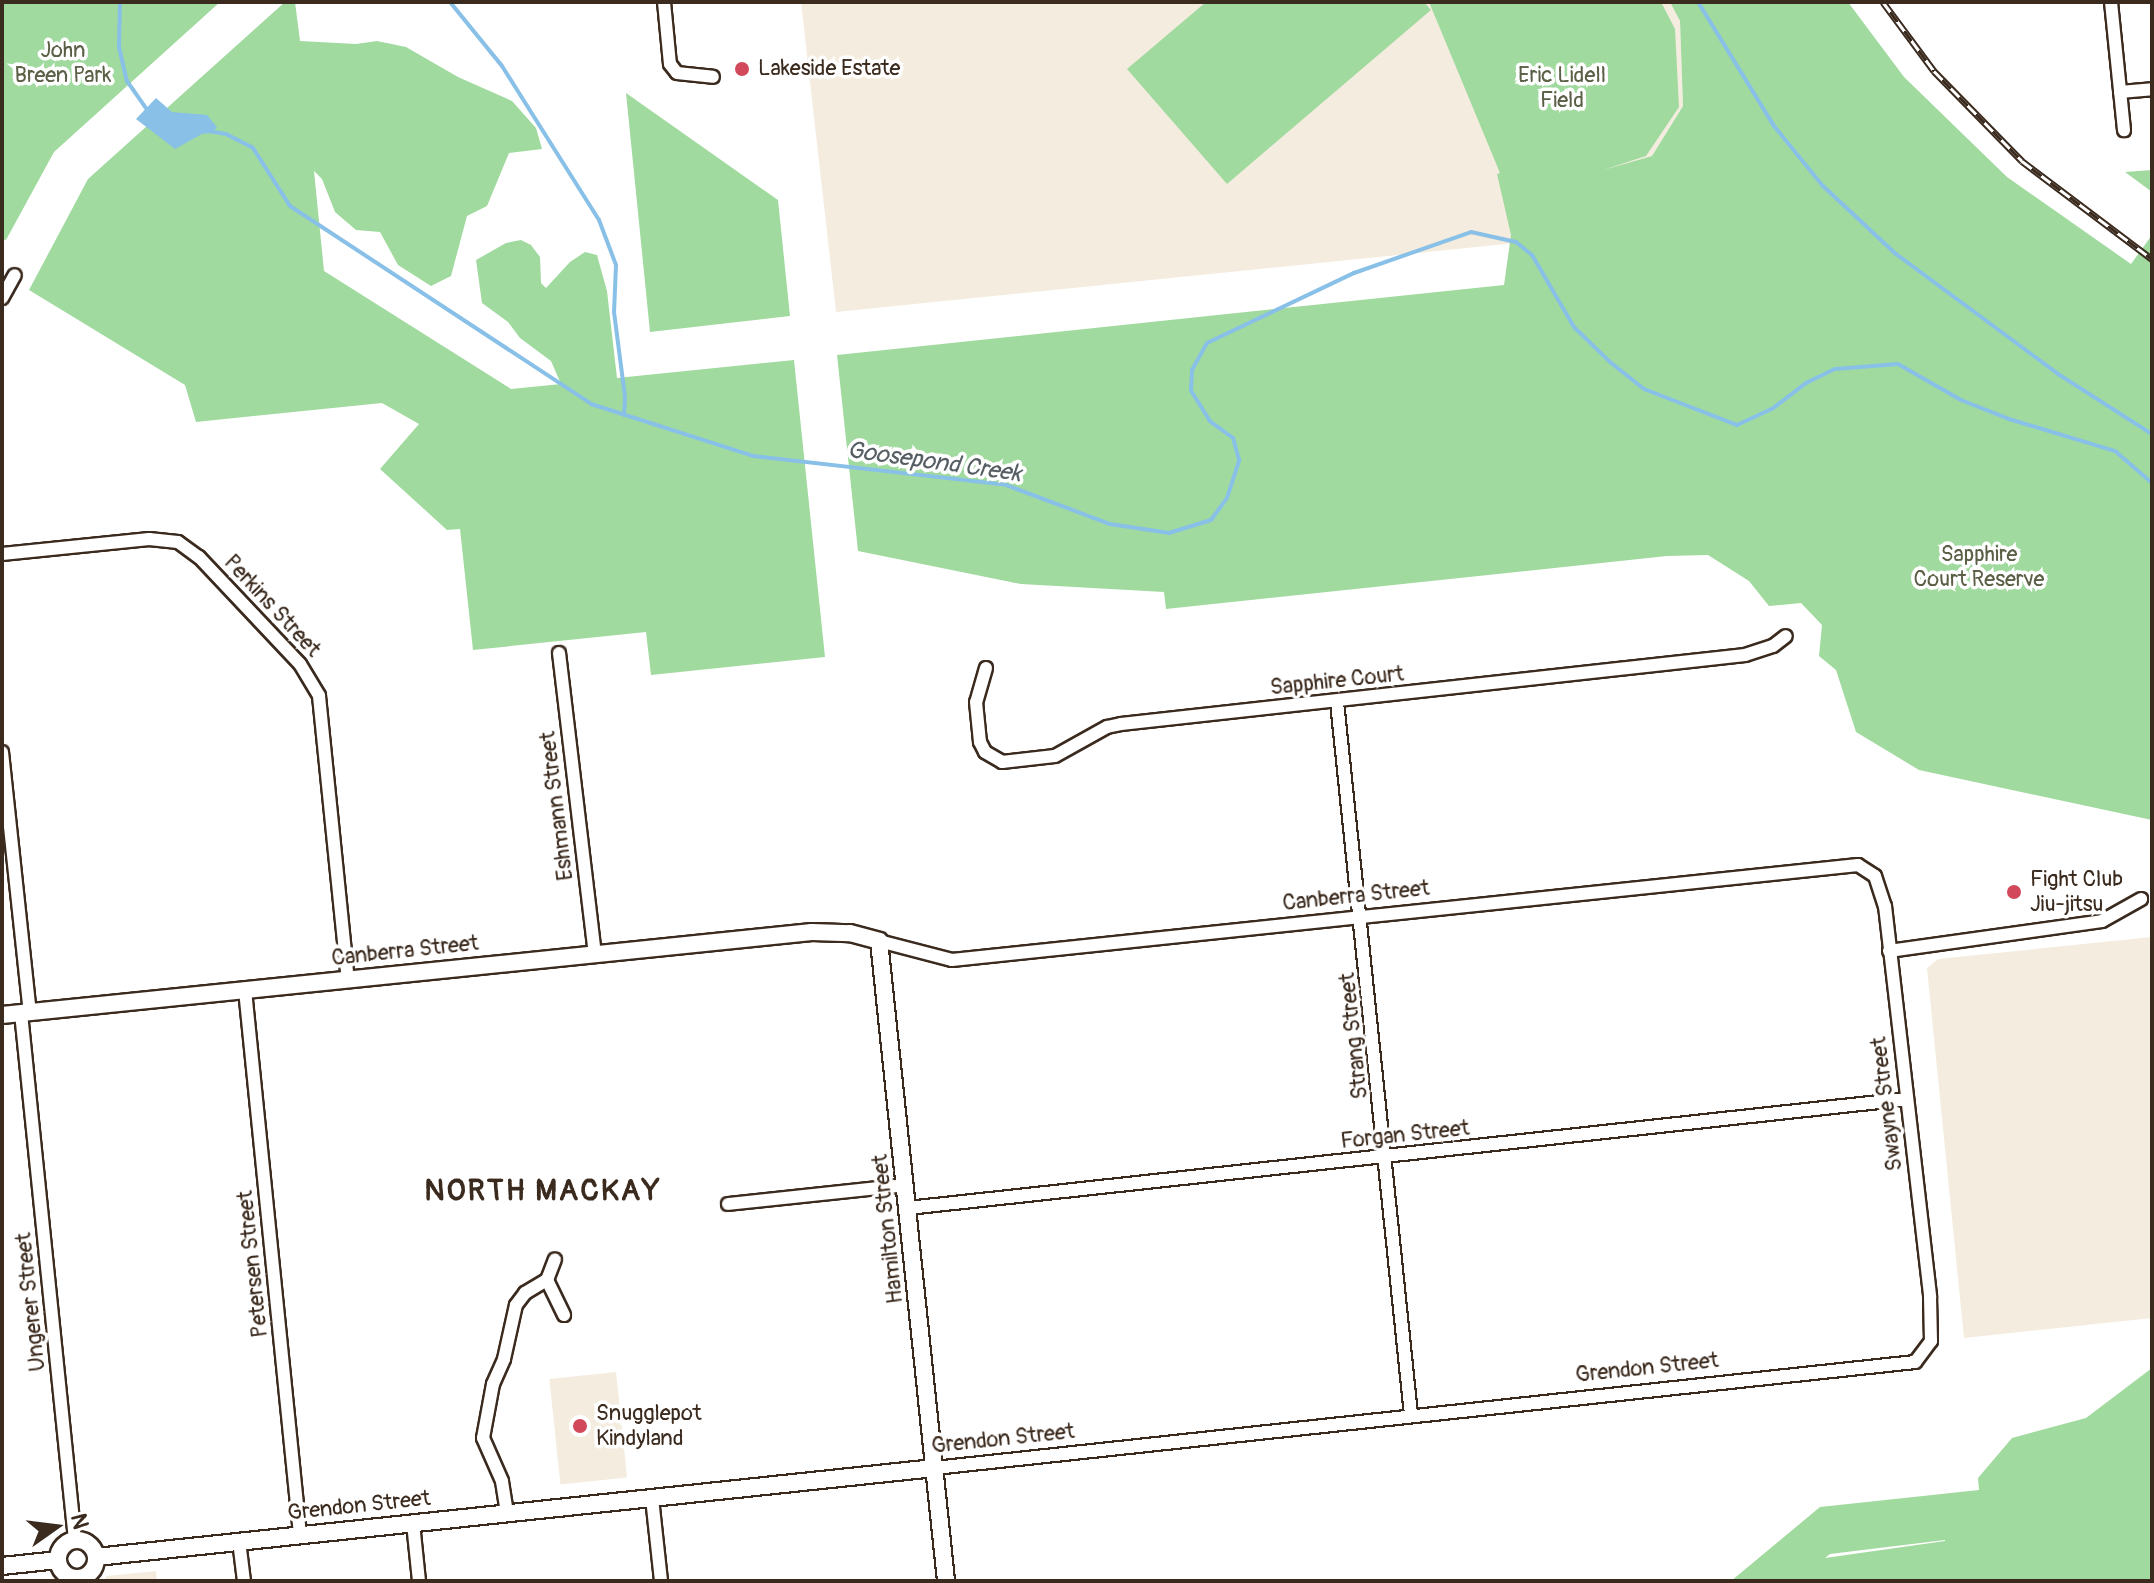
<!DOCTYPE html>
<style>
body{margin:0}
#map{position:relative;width:2154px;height:1583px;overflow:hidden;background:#fff;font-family:Pangolin,sans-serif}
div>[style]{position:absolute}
.built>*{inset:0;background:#f4ecde;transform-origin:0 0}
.green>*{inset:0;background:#a1da9f}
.water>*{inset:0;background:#89c0e7}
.stream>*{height:4px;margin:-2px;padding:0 2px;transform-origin:2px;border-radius:2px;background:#89c0e7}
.roads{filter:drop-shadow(2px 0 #3b2a1e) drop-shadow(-2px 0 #3b2a1e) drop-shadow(0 2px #3b2a1e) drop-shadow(0 -2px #3b2a1e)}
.minor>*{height:12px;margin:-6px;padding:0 6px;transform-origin:6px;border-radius:6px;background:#fff}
.tertiary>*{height:16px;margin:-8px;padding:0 8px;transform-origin:8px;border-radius:8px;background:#fff}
.tertiary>.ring{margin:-8px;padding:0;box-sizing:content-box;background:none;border:16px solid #fff;border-radius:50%}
.rail>*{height:7px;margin-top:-3.5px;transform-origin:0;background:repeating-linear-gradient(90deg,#fff 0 12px,#3b2a1e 0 24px);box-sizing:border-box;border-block:2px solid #3b2a1e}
.dots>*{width:22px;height:22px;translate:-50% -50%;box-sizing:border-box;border:4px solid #fff;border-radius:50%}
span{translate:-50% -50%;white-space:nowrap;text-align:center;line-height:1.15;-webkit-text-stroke:7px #fff;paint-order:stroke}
.park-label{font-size:22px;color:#5a5f45}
.poi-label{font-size:22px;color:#3b2a1e}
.left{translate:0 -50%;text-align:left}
.street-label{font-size:22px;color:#3b2a1e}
.water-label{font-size:24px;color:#565e64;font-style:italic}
.district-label{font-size:30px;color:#3b2a1e;font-weight:700;letter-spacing:2px}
.frame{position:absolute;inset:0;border:4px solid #3b2a1e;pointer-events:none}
.north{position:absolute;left:16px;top:1487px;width:80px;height:80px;-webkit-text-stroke:6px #fff;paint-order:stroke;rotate:76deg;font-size:22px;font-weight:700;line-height:32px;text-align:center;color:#3b2a1e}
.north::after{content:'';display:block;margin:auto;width:28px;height:36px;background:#3b2a1e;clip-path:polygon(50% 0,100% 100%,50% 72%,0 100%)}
</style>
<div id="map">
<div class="built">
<div style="clip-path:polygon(801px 2px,1670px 2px,1680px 21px,1683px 106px,1652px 156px,1579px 177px,1497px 174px,1516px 243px,836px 312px)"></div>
<div style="clip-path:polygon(2152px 937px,2152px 1318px,1964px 1338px,1927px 968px,1938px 959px)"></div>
<div style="left:616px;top:1372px;width:106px;height:67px;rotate:84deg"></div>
<div style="clip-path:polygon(156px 1571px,157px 1581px,103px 1581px,107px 1576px)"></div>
</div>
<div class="green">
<div style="clip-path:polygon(2px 2px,220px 2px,54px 152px,6px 240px,2px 239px)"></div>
<div style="clip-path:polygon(285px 2px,295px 2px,300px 41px,356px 44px,377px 41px,406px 47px,458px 77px,512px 101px,536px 128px,542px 149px,509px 153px,487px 206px,467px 216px,451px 276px,431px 286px,398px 265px,380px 232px,356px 230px,335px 212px,322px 179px,314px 171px,324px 271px,511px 389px,561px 384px,551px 361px,520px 338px,508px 322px,482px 303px,476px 260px,506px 243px,521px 240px,531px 245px,540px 257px,541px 283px,546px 288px,570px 262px,585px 252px,597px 255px,607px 291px,617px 378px,794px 360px,825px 657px,651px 675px,646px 632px,473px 650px,460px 529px,447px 530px,380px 469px,419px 424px,382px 403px,196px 422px,185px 385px,29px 290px,88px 179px)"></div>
<div style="clip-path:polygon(1206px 2px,1424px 2px,1431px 10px,1227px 184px,1127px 69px)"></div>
<div style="clip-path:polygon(1429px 2px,1661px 2px,1675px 29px,1679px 107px,1646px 156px,1603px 170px,1652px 156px,1683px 106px,1680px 21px,1670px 2px,1848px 2px,1904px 77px,2007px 177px,2131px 264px,2152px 235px,2152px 820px,1919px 770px,1856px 732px,1836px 670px,1819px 656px,1822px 625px,1801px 603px,1769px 606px,1749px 581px,1708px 555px,1667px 556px,1166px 609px,1164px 592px,1021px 584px,858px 551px,837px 355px,1504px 285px,1511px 235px,1497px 174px,1500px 173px)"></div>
<div style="clip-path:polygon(626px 93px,778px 200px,790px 316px,650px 332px)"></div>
<div style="clip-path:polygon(2152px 170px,2152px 192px,2125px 172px)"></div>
<div style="clip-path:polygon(evenodd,2152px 1368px,2152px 1581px,1731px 1581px,1820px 1507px,1979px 1490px,1978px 1478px,2012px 1438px,2086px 1418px,2152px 1368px,1945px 1540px,1945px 1541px,1825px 1558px,1830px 1554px,1945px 1540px)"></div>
</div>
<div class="water">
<div style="clip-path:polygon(156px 98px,172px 112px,207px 115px,217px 127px,212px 133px,202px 134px,175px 149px,136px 119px)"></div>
</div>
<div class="stream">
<div style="left:120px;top:2px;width:45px;rotate:91.3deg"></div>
<div style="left:119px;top:47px;width:35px;rotate:77deg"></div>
<div style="left:127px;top:81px;width:37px;rotate:55deg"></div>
<div style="left:450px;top:2px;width:82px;rotate:50.9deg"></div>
<div style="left:502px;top:66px;width:182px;rotate:57.8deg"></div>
<div style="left:599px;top:220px;width:48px;rotate:69.3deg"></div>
<div style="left:616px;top:265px;width:47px;rotate:92.4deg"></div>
<div style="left:614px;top:312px;width:86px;rotate:82.6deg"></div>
<div style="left:625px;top:397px;width:18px;rotate:93deg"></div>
<div style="left:1698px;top:2px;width:145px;rotate:58.5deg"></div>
<div style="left:1774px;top:126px;width:77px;rotate:50.8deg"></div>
<div style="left:1823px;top:186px;width:100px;rotate:43deg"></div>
<div style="left:1896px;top:254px;width:202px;rotate:36.5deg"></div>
<div style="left:2058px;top:374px;width:112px;rotate:32.6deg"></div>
<div style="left:209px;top:131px;width:17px;rotate:10deg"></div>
<div style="left:226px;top:134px;width:30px;rotate:27deg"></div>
<div style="left:253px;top:148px;width:69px;rotate:57.5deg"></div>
<div style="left:290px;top:206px;width:360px;rotate:33.3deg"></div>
<div style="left:591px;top:404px;width:170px;rotate:17.8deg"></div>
<div style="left:753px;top:456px;width:255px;rotate:6.5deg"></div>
<div style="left:1006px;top:485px;width:111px;rotate:20.6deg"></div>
<div style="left:1110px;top:524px;width:60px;rotate:8.7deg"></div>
<div style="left:1169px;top:533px;width:44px;rotate:-17.2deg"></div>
<div style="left:1211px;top:520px;width:27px;rotate:-54deg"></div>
<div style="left:1227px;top:498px;width:40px;rotate:-72deg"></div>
<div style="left:1239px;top:460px;width:23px;rotate:-105deg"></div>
<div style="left:1233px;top:438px;width:29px;rotate:-144deg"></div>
<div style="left:1210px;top:421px;width:36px;rotate:-122deg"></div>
<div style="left:1191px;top:390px;width:20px;rotate:-87deg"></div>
<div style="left:1192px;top:370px;width:31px;rotate:-61deg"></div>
<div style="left:1207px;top:343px;width:163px;rotate:-25.5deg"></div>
<div style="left:1354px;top:273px;width:124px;rotate:-19.3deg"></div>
<div style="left:1471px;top:232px;width:46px;rotate:12.5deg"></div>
<div style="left:1516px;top:242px;width:21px;rotate:39deg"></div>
<div style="left:1532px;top:255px;width:83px;rotate:59.7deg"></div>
<div style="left:1574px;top:327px;width:50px;rotate:44.2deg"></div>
<div style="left:1610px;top:362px;width:43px;rotate:38.5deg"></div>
<div style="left:1644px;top:389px;width:100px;rotate:21.2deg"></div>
<div style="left:1737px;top:425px;width:38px;rotate:-25deg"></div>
<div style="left:1772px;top:409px;width:43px;rotate:-37.4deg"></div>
<div style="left:1806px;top:383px;width:32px;rotate:-26deg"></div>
<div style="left:1835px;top:369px;width:63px;rotate:-4.5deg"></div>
<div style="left:1898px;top:364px;width:73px;rotate:29.7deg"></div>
<div style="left:1961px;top:400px;width:52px;rotate:21.6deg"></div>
<div style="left:2009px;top:419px;width:111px;rotate:16.8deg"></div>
<div style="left:2115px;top:451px;width:49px;rotate:40.9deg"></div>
</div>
<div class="roads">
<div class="minor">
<div style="left:664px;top:2px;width:62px;rotate:84.5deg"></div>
<div style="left:670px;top:64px;width:11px;rotate:52deg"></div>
<div style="left:677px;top:73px;width:36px;rotate:6deg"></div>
<div style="left:2111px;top:2px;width:129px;rotate:84.2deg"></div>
<div style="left:2120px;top:92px;width:32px;rotate:-5deg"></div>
<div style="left:2px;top:298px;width:26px;rotate:-61deg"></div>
<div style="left:2px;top:554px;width:148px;rotate:-5.8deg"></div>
<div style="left:149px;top:539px;width:29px;rotate:6deg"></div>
<div style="left:178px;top:542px;width:26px;rotate:36deg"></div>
<div style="left:199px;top:557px;width:147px;rotate:46.7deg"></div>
<div style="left:300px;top:664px;width:37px;rotate:59deg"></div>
<div style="left:319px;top:696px;width:285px;rotate:84.2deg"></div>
<div style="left:559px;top:653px;width:303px;rotate:83.2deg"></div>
<div style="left:986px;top:668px;width:35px;rotate:106deg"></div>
<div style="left:976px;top:702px;width:40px;rotate:84.3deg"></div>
<div style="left:980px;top:742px;width:11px;rotate:63deg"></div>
<div style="left:985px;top:752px;width:20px;rotate:30deg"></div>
<div style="left:1002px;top:762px;width:53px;rotate:-6.5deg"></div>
<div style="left:1055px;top:756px;width:60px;rotate:-29.1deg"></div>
<div style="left:1107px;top:727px;width:14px;rotate:-12deg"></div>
<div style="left:1121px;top:724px;width:628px;rotate:-6.31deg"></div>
<div style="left:1745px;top:655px;width:29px;rotate:-18deg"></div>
<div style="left:1773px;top:646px;width:16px;rotate:-38deg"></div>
<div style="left:1337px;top:702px;width:717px;rotate:84.07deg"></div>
<div style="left:2px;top:752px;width:262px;rotate:83.9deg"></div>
<div style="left:879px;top:941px;width:75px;rotate:14.6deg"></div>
<div style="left:952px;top:960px;width:911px;rotate:-5.99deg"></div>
<div style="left:1858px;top:865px;width:20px;rotate:33deg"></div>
<div style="left:1875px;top:876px;width:32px;rotate:72deg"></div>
<div style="left:1885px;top:906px;width:394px;rotate:83.4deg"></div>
<div style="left:1930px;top:1297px;width:44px;rotate:88.7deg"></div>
<div style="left:1931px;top:1341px;width:26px;rotate:127deg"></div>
<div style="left:1915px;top:1362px;width:986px;rotate:173.83deg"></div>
<div style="left:1889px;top:951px;width:215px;rotate:-8deg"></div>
<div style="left:2102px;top:921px;width:45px;rotate:-29.4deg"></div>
<div style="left:245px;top:990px;width:547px;rotate:84.23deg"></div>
<div style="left:21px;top:1013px;width:530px;rotate:84.15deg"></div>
<div style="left:728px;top:1204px;width:178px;rotate:-6.1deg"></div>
<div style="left:908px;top:1208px;width:1004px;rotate:-6.23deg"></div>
<div style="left:547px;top:1280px;width:22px;rotate:-69deg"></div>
<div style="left:652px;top:1498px;width:83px;rotate:83.8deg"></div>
<div style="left:507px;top:1513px;width:32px;rotate:-99deg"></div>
<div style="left:502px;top:1481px;width:47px;rotate:-113.8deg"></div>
<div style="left:483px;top:1438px;width:55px;rotate:-79.5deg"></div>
<div style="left:493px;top:1384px;width:27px;rotate:-66deg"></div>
<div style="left:504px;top:1359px;width:55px;rotate:-77.5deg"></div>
<div style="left:516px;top:1305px;width:15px;rotate:-53deg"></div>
<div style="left:525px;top:1293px;width:26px;rotate:-31deg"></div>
<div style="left:547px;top:1280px;width:39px;rotate:64deg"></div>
<div style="left:413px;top:1523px;width:58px;rotate:84.1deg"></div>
<div style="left:239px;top:1541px;width:40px;rotate:82.9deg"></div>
<div style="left:79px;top:1578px;width:3px;rotate:90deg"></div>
</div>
<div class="tertiary">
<div style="left:2px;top:1015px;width:814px;rotate:-5.85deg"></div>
<div style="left:812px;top:932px;width:38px;rotate:2deg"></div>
<div style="left:850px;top:933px;width:30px;rotate:15deg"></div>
<div style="left:879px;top:941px;width:643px;rotate:84.02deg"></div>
<div class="ring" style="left:58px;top:1540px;width:22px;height:22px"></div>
<div style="left:96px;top:1557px;width:844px;rotate:-6.06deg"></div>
<div style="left:2px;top:1566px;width:56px;rotate:-6.1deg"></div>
</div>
</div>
<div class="rail">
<div style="left:1883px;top:2px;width:86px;rotate:53.5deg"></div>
<div style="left:1934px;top:71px;width:126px;rotate:45.6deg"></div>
<div style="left:2022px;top:161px;width:163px;rotate:37deg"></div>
</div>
<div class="dots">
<div style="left:742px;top:69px;background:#d1495b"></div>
<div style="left:2014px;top:892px;background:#d1495b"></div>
<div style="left:580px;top:1426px;background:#d1495b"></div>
</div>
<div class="park-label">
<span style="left:63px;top:63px">John<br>Breen Park</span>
<span style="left:1562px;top:88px">Eric Lidell<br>Field</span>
<span style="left:1979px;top:567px">Sapphire<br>Court Reserve</span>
</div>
<div class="poi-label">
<span class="left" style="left:758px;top:69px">Lakeside Estate</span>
<span class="left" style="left:2030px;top:892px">Fight Club<br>Jiu-jitsu</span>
<span class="left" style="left:596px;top:1426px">Snugglepot<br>Kindyland</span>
</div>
<div class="street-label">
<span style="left:272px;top:606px;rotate:47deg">Perkins Street</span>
<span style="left:1337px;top:681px;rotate:-6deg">Sapphire Court</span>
<span style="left:557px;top:806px;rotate:-97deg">Eshmann Street</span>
<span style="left:1356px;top:896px;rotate:-6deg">Canberra Street</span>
<span style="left:405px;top:951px;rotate:-6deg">Canberra Street</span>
<span style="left:1354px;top:1036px;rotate:-96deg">Strang Street</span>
<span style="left:1887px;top:1104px;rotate:-97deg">Swayne Street</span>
<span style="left:1405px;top:1135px;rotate:-6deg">Forgan Street</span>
<span style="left:888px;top:1229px;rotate:-96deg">Hamilton Street</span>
<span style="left:253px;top:1264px;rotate:-96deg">Petersen Street</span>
<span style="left:31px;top:1302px;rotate:-96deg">Ungerer Street</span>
<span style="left:1647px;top:1368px;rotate:-6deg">Grendon Street</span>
<span style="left:1003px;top:1439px;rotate:-6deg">Grendon Street</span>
<span style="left:359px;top:1506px;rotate:-6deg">Grendon Street</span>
</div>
<div class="water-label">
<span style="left:934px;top:462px;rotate:8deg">Goosepond Creek</span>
</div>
<div class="district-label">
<span style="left:543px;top:1191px">NORTH MACKAY</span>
</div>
<div class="frame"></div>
<div class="north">N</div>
</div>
